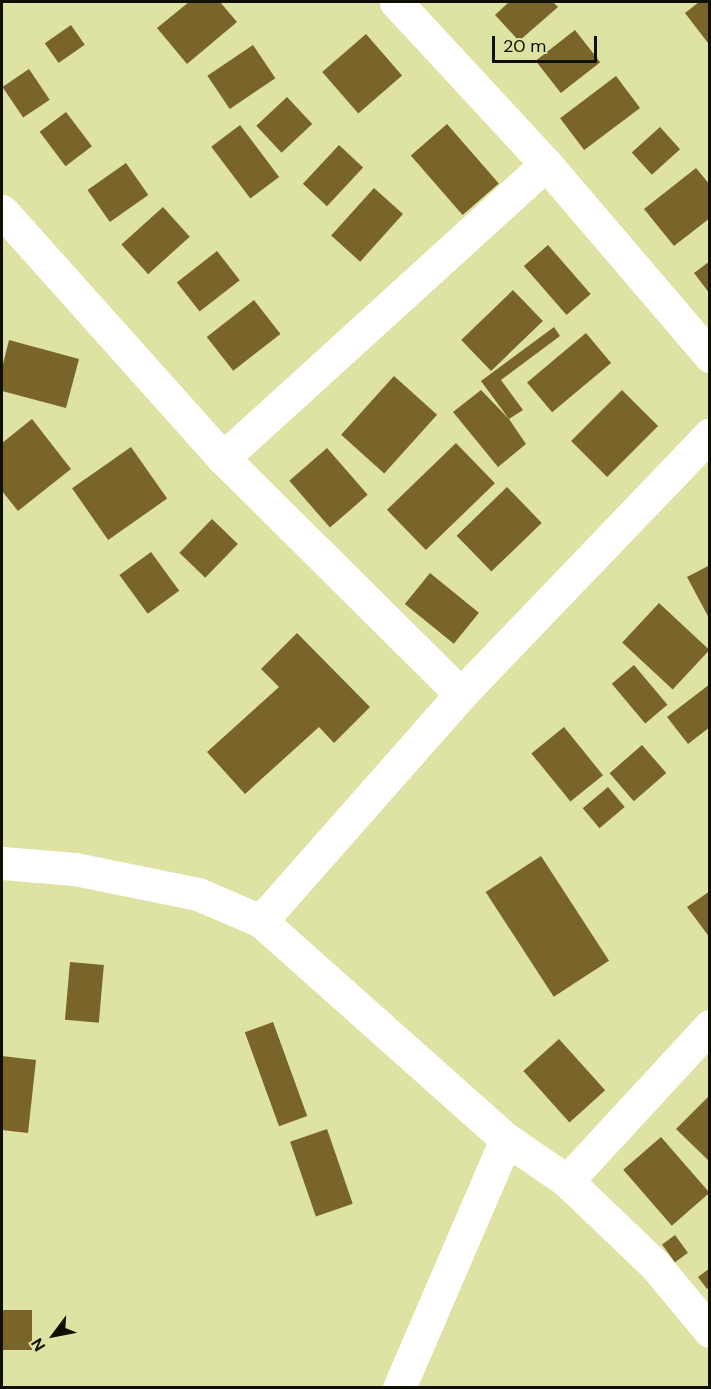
<!DOCTYPE html>
<style>
body{margin:0}
#map{position:relative;width:711px;height:1389px;overflow:hidden;background:#dee2a2;font-family:"DM Sans",sans-serif}
div>[style]{position:absolute}
.building>*{inset:0;background:#796529;transform-origin:0 0}
.minor>*{height:33px;margin:-16.5px;padding:0 16.5px;transform-origin:16.5px;border-radius:16.5px;background:#fff}
span{translate:-50% -50%;white-space:nowrap;text-align:center;line-height:1.15;-webkit-text-stroke:5px #dee2a2;paint-order:stroke}
.frame{position:absolute;inset:0;border:3px solid #0f1000;pointer-events:none}
.north{position:absolute;left:24px;top:1305px;width:60px;height:60px;-webkit-text-stroke:4px #dee2a2;paint-order:stroke;rotate:238deg;font-size:16px;font-weight:700;line-height:24px;text-align:center;color:#0f1000}
.north::after{content:'';display:block;margin:auto;width:21px;height:27px;background:#0f1000;clip-path:polygon(50% 0,100% 100%,50% 72%,0 100%)}
.scale{position:absolute;left:492px;top:36px;width:105px;height:27px;box-sizing:border-box;border:3px solid #0f1000;border-top:0;padding-left:8px;font-size:18px;line-height:21px;white-space:nowrap;color:#0f1000;-webkit-text-stroke:4px #dee2a2;paint-order:stroke}
</style>
<div id="map">
<div class="building">
<div style="clip-path:polygon(189px 2px,220px 2px,237px 22px,187px 64px,157px 28px)"></div>
<div style="clip-path:polygon(509px 2px,553px 2px,558px 7px,519px 41px,495px 15px)"></div>
<div style="clip-path:polygon(699px 2px,710px 2px,708px 43px,685px 13px)"></div>
<div style="left:71px;top:25px;width:24px;height:32px;rotate:55deg"></div>
<div style="left:575px;top:30px;width:41px;height:50px;rotate:52deg"></div>
<div style="left:366px;top:34px;width:55px;height:58px;rotate:49deg"></div>
<div style="left:253px;top:45px;width:40px;height:55px;rotate:56deg"></div>
<div style="left:29px;top:69px;width:37px;height:32px;rotate:56deg"></div>
<div style="left:616px;top:76px;width:40px;height:70px;rotate:53deg"></div>
<div style="left:287px;top:97px;width:37px;height:42px;rotate:47deg"></div>
<div style="left:66px;top:112px;width:43px;height:33px;rotate:53deg"></div>
<div style="left:447px;top:124px;width:79px;height:48px;rotate:49deg"></div>
<div style="left:240px;top:125px;width:65px;height:36px;rotate:53deg"></div>
<div style="left:660px;top:127px;width:30px;height:38px;rotate:48deg"></div>
<div style="left:339px;top:145px;width:33px;height:53px;rotate:43deg"></div>
<div style="left:126px;top:163px;width:39px;height:47px;rotate:55deg"></div>
<div style="clip-path:polygon(696px 168px,710px 185px,710px 218px,674px 246px,644px 209px)"></div>
<div style="left:374px;top:188px;width:39px;height:64px;rotate:42deg"></div>
<div style="left:163px;top:207px;width:40px;height:56px;rotate:48deg"></div>
<div style="left:548px;top:245px;width:65px;height:32px;rotate:49deg"></div>
<div style="left:217px;top:251px;width:37px;height:51px;rotate:52deg"></div>
<div style="clip-path:polygon(710px 261px,710px 294px,694px 273px)"></div>
<div style="left:513px;top:290px;width:43px;height:72px;rotate:46deg"></div>
<div style="left:254px;top:300px;width:43px;height:60px;rotate:52deg"></div>
<div style="clip-path:polygon(554px 327px,560px 336px,501px 380px,523px 410px,509px 419px,481px 381px)"></div>
<div style="left:586px;top:333px;width:39px;height:77px;rotate:50deg"></div>
<div style="clip-path:polygon(9px 340px,79px 359px,66px 408px,2px 391px,2px 368px)"></div>
<div style="left:394px;top:376px;width:58px;height:79px;rotate:42deg"></div>
<div style="clip-path:polygon(481px 390px,509px 419px,526px 444px,498px 467px,453px 412px)"></div>
<div style="left:622px;top:390px;width:51px;height:72px;rotate:45deg"></div>
<div style="clip-path:polygon(32px 419px,71px 469px,18px 511px,2px 491px,2px 443px)"></div>
<div style="left:456px;top:443px;width:56px;height:96px;rotate:46deg"></div>
<div style="left:131px;top:447px;width:63px;height:72px;rotate:55deg"></div>
<div style="left:327px;top:448px;width:62px;height:50px;rotate:49deg"></div>
<div style="left:507px;top:487px;width:50px;height:70px;rotate:46deg"></div>
<div style="left:212px;top:519px;width:36px;height:47px;rotate:44deg"></div>
<div style="left:151px;top:552px;width:48px;height:39px;rotate:54deg"></div>
<div style="clip-path:polygon(710px 565px,710px 620px,687px 577px)"></div>
<div style="left:430px;top:573px;width:63px;height:40px;rotate:39deg"></div>
<div style="left:659px;top:603px;width:69px;height:54px;rotate:43deg"></div>
<div style="clip-path:polygon(297px 633px,370px 707px,334px 743px,319px 727px,245px 794px,207px 752px,279px 687px,261px 669px)"></div>
<div style="left:634px;top:665px;width:52px;height:29px;rotate:50deg"></div>
<div style="clip-path:polygon(710px 684px,710px 727px,688px 744px,667px 717px)"></div>
<div style="left:564px;top:727px;width:62px;height:42px;rotate:51deg"></div>
<div style="left:642px;top:745px;width:37px;height:43px;rotate:49deg"></div>
<div style="left:608px;top:787px;width:26px;height:33px;rotate:50deg"></div>
<div style="left:541px;top:856px;width:125px;height:66px;rotate:57deg"></div>
<div style="clip-path:polygon(710px 891px,710px 938px,687px 907px)"></div>
<div style="left:70px;top:962px;width:34px;height:58px;rotate:5deg"></div>
<div style="left:273px;top:1022px;width:100px;height:30px;rotate:70deg"></div>
<div style="left:559px;top:1039px;width:69px;height:48px;rotate:48deg"></div>
<div style="clip-path:polygon(2px 1056px,36px 1060px,28px 1133px,2px 1130px)"></div>
<div style="clip-path:polygon(710px 1095px,710px 1162px,676px 1129px)"></div>
<div style="left:327px;top:1129px;width:79px;height:39px;rotate:71deg"></div>
<div style="left:661px;top:1137px;width:74px;height:50px;rotate:49deg"></div>
<div style="left:675px;top:1235px;width:22px;height:16px;rotate:54deg"></div>
<div style="clip-path:polygon(710px 1268px,710px 1286px,707px 1289px,698px 1277px)"></div>
<div style="left:2px;top:1310px;width:30px;height:40px"></div>
</div>
<div class="minor">
<div style="left:396px;top:2px;width:221px;rotate:47.2deg"></div>
<div style="left:546px;top:164px;width:253px;rotate:49.5deg"></div>
<div style="left:2px;top:211px;width:331px;rotate:48.2deg"></div>
<div style="left:223px;top:458px;width:335px;rotate:44.8deg"></div>
<div style="left:223px;top:458px;width:437px;rotate:-42.3deg"></div>
<div style="left:2px;top:863px;width:73px;rotate:4.7deg"></div>
<div style="left:75px;top:869px;width:126px;rotate:11.5deg"></div>
<div style="left:198px;top:894px;width:69px;rotate:23.2deg"></div>
<div style="left:261px;top:921px;width:328px;rotate:41.7deg"></div>
<div style="left:506px;top:1139px;width:74px;rotate:34.5deg"></div>
<div style="left:567px;top:1181px;width:122px;rotate:43.7deg"></div>
<div style="left:655px;top:1265px;width:86px;rotate:50.2deg"></div>
<div style="left:261px;top:921px;width:303px;rotate:-48.6deg"></div>
<div style="left:461px;top:694px;width:360px;rotate:-46.2deg"></div>
<div style="left:567px;top:1181px;width:211px;rotate:-47.3deg"></div>
<div style="left:399px;top:1388px;width:271px;rotate:-66.7deg"></div>
</div>
<div class="frame"></div>
<div class="north">N</div>
<div class="scale">20 m</div>
</div>
